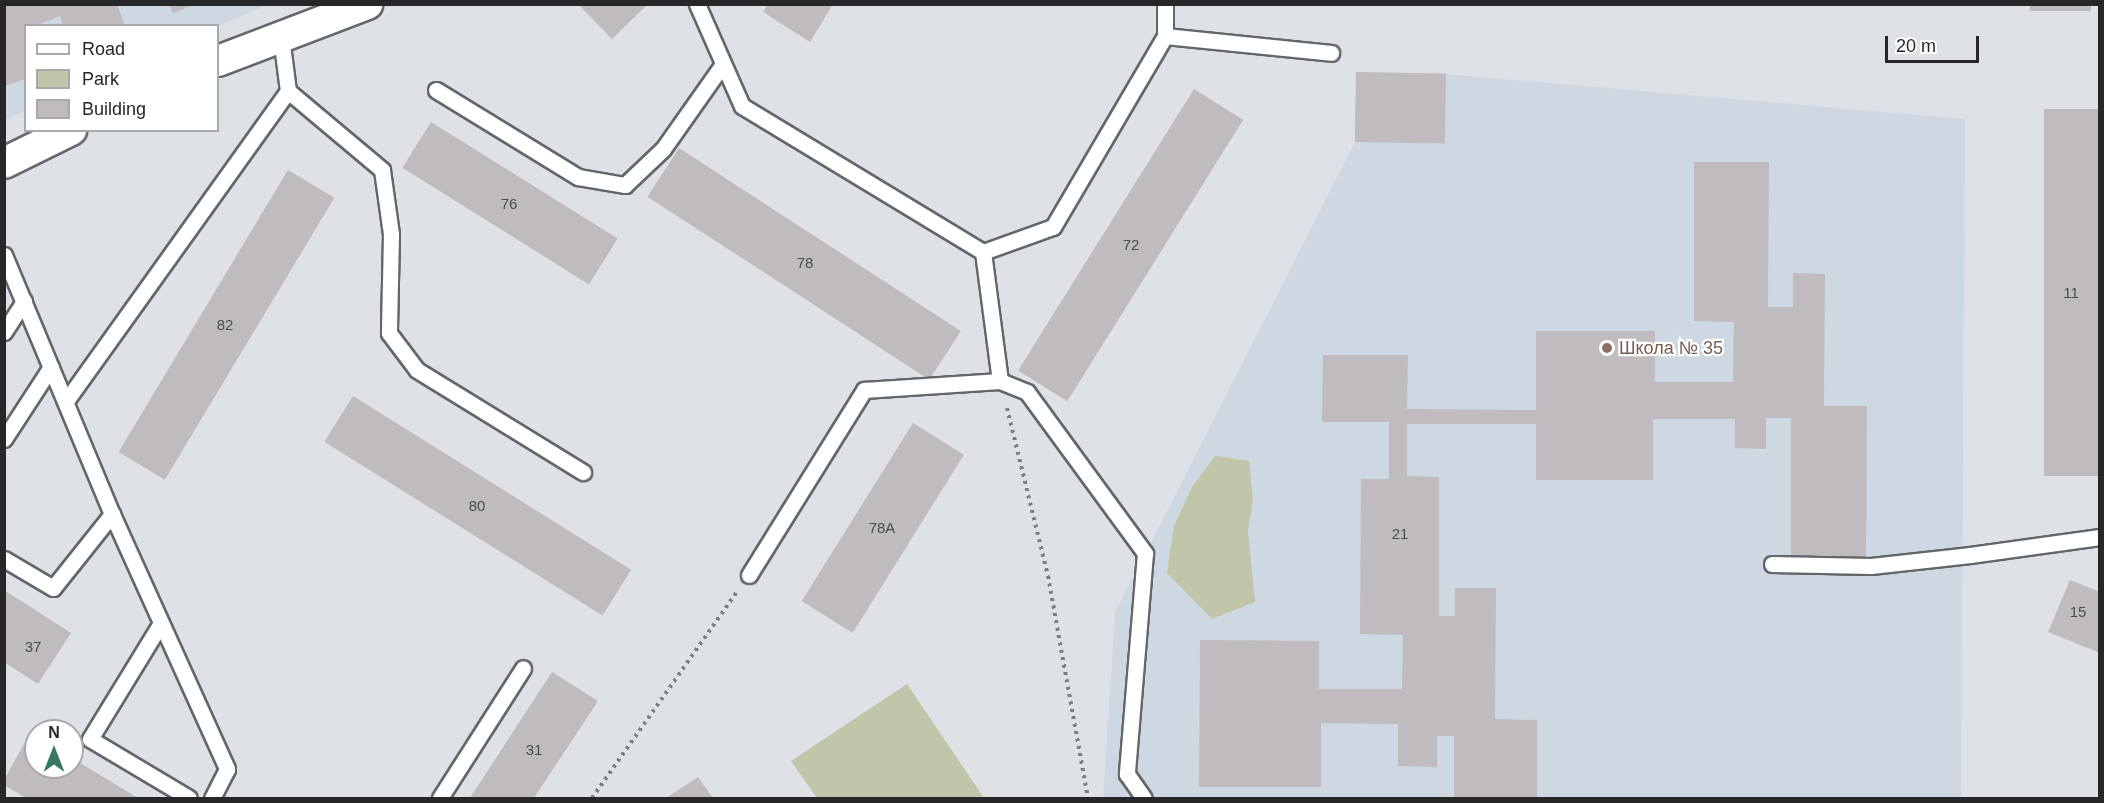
<!DOCTYPE html>
<meta charset="utf-8">
<style>
body{margin:0}
#map{position:relative;width:2104px;height:803px;overflow:hidden;background:#dee2e6;font-family:Helvetica,sans-serif}
div>[style]{position:absolute}
.built>*{inset:0;background:#ced8e2}
.green>*{inset:0;background:#c1c6aa}
.building>*{inset:0;background:#c0bbbe;transform-origin:0 0}
.path>*{height:4px;margin-top:-2px;transform-origin:0;background:repeating-linear-gradient(90deg,#7c7f81 0 3px,transparent 0 7.5px)}
.roads{filter:drop-shadow(2px 0 #63676b) drop-shadow(-2px 0 #63676b) drop-shadow(0 2px #63676b) drop-shadow(0 -2px #63676b)}
.service>*{height:15px;margin:-7.5px;padding:0 7.5px;transform-origin:7.5px;border-radius:7.5px;background:#fff}
.minor>*{height:30px;margin:-15px;padding:0 15px;transform-origin:15px;border-radius:15px;background:#fff}
.dots>*{width:16px;height:16px;translate:-50% -50%;box-sizing:border-box;border:3px solid #fff;border-radius:50%}
span{translate:-50% -50%;white-space:nowrap;text-align:center;line-height:1.15;-webkit-text-stroke:4.5px #fff;paint-order:stroke}
.number-label{font-size:15px;color:#4c4c4e}
.number-label span{-webkit-text-stroke-width:0}
.education-label{font-size:18px;color:#785e54}
.left{translate:0 -50%;text-align:left}
.frame{position:absolute;inset:0;border:6px solid #252728;pointer-events:none}
.legend{position:absolute;left:24px;top:24px;width:195px;height:108px;box-sizing:border-box;background:#fff;border:2px solid #a8a9a9;margin:0;padding:8px 10px;list-style:none;font-size:18px;color:#252728}
.legend li{display:flex;align-items:center;gap:12px;height:30px}
.legend b{width:30px;border:2px solid #a8a9a9}
.north{position:absolute;left:24px;top:719px;width:60px;height:60px;box-sizing:border-box;background:#fff;border:2px solid #a8a9a9;border-radius:50%;rotate:0deg;font-size:16px;font-weight:700;line-height:24px;text-align:center;color:#252728}
.north::after{content:'';display:block;margin:auto;width:21px;height:27px;background:#367664;clip-path:polygon(50% 0,100% 100%,50% 72%,0 100%)}
.scale{position:absolute;left:1885px;top:36px;width:94px;height:27px;box-sizing:border-box;border:3px solid #252728;border-top:0;padding-left:8px;font-size:18px;line-height:21px;white-space:nowrap;color:#252728;-webkit-text-stroke:4px #fff;paint-order:stroke}
</style>
<div id="map">
<div class="built">
<div style="clip-path:polygon(5px 5px,267px 5px,218px 26px,26px 26px,25px 111px,5px 120px)"></div>
<div style="clip-path:polygon(1356px 72px,1446px 74px,1965px 119px,1961px 798px,1103px 798px,1115px 613px,1355px 142px)"></div>
</div>
<div class="green">
<div style="clip-path:polygon(1215px 456px,1249px 461px,1253px 500px,1248px 531px,1255px 602px,1212px 619px,1167px 573px,1174px 526px,1192px 487px)"></div>
<div style="clip-path:polygon(907px 684px,984px 798px,817px 798px,791px 761px)"></div>
</div>
<div class="building">
<div style="clip-path:polygon(4px 4px,117px 4px,125px 26px,63px 26px,60px 16px,35px 26px,26px 26px,26px 79px,4px 86px)"></div>
<div style="clip-path:polygon(169px 4px,193px 4px,193px 5px,173px 13px)"></div>
<div style="clip-path:polygon(578px 4px,648px 4px,612px 39px)"></div>
<div style="clip-path:polygon(768px 4px,833px 4px,810px 42px,763px 12px)"></div>
<div style="left:2030px;top:4px;width:61px;height:7px"></div>
<div style="left:1356px;top:72px;width:90px;height:70px;rotate:1deg"></div>
<div style="left:1194px;top:89px;width:58px;height:332px;rotate:32deg"></div>
<div style="left:2044px;top:109px;width:55px;height:367px"></div>
<div style="left:431px;top:122px;width:220px;height:54px;rotate:32deg"></div>
<div style="left:679px;top:148px;width:336px;height:58px;rotate:33deg"></div>
<div style="clip-path:polygon(1694px 162px,1769px 162px,1768px 307px,1793px 307px,1793px 273px,1825px 274px,1824px 406px,1867px 406px,1866px 560px,1791px 560px,1791px 418px,1766px 418px,1766px 449px,1735px 448px,1735px 419px,1653px 419px,1653px 480px,1536px 480px,1536px 424px,1407px 424px,1407px 476px,1439px 477px,1439px 616px,1455px 616px,1455px 588px,1496px 588px,1495px 719px,1537px 720px,1537px 798px,1454px 798px,1454px 736px,1437px 736px,1437px 767px,1398px 766px,1398px 724px,1321px 723px,1321px 787px,1199px 787px,1200px 640px,1319px 641px,1319px 689px,1402px 689px,1403px 635px,1360px 634px,1361px 479px,1389px 479px,1389px 422px,1322px 422px,1323px 355px,1408px 355px,1407px 409px,1536px 410px,1536px 331px,1655px 331px,1655px 382px,1733px 382px,1734px 322px,1694px 321px)"></div>
<div style="left:288px;top:170px;width:54px;height:329px;rotate:31deg"></div>
<div style="left:353px;top:396px;width:328px;height:54px;rotate:32deg"></div>
<div style="left:913px;top:423px;width:60px;height:210px;rotate:32deg"></div>
<div style="clip-path:polygon(2070px 580px,2100px 592px,2100px 653px,2048px 632px)"></div>
<div style="clip-path:polygon(4px 590px,71px 633px,38px 684px,4px 662px)"></div>
<div style="clip-path:polygon(552px 672px,598px 701px,534px 798px,470px 798px)"></div>
<div style="clip-path:polygon(30px 733px,36px 736px,36px 767px,72px 767px,72px 758px,138px 798px,26px 798px,4px 785px,4px 780px)"></div>
<div style="clip-path:polygon(698px 777px,713px 798px,666px 798px)"></div>
</div>
<div class="path">
<div style="left:1007px;top:408px;width:173px;rotate:76.3deg"></div>
<div style="left:1048px;top:576px;width:226px;rotate:79.8deg"></div>
<div style="left:592px;top:798px;width:251px;rotate:-54.9deg"></div>
</div>
<div class="roads">
<div class="service">
<div style="left:697px;top:4px;width:111px;rotate:66.2deg"></div>
<div style="left:742px;top:106px;width:282px;rotate:31.2deg"></div>
<div style="left:1165px;top:36px;width:167px;rotate:5.8deg"></div>
<div style="left:281px;top:37px;width:54px;rotate:82.6deg"></div>
<div style="left:288px;top:91px;width:123px;rotate:40deg"></div>
<div style="left:382px;top:170px;width:65px;rotate:82deg"></div>
<div style="left:391px;top:234px;width:99px;rotate:91.2deg"></div>
<div style="left:389px;top:333px;width:46px;rotate:52.9deg"></div>
<div style="left:417px;top:370px;width:195px;rotate:31.6deg"></div>
<div style="left:436px;top:90px;width:167px;rotate:31.5deg"></div>
<div style="left:578px;top:177px;width:48px;rotate:9.7deg"></div>
<div style="left:625px;top:185px;width:52px;rotate:-43.5deg"></div>
<div style="left:663px;top:149px;width:104px;rotate:-54.8deg"></div>
<div style="left:983px;top:252px;width:74px;rotate:-19.7deg"></div>
<div style="left:1053px;top:227px;width:221px;rotate:-59.6deg"></div>
<div style="left:1165px;top:36px;width:32px;rotate:-90deg"></div>
<div style="left:983px;top:252px;width:130px;rotate:82.5deg"></div>
<div style="left:4px;top:255px;width:281px;rotate:67.4deg"></div>
<div style="left:112px;top:514px;width:280px;rotate:65.7deg"></div>
<div style="left:227px;top:769px;width:33px;rotate:117deg"></div>
<div style="left:4px;top:332px;width:37px;rotate:-57deg"></div>
<div style="left:66px;top:401px;width:381px;rotate:-54.4deg"></div>
<div style="left:4px;top:439px;width:86px;rotate:-56.9deg"></div>
<div style="left:4px;top:559px;width:57px;rotate:30.6deg"></div>
<div style="left:53px;top:588px;width:95px;rotate:-51.4deg"></div>
<div style="left:1772px;top:564px;width:99px;rotate:1.2deg"></div>
<div style="left:1871px;top:566px;width:100px;rotate:-6.3deg"></div>
<div style="left:1970px;top:555px;width:131px;rotate:-7.9deg"></div>
<div style="left:749px;top:575px;width:218px;rotate:-58.1deg"></div>
<div style="left:864px;top:390px;width:136px;rotate:-3.8deg"></div>
<div style="left:1000px;top:381px;width:29px;rotate:22deg"></div>
<div style="left:1027px;top:392px;width:200px;rotate:53.8deg"></div>
<div style="left:1145px;top:553px;width:222px;rotate:94.7deg"></div>
<div style="left:1127px;top:774px;width:29px;rotate:55deg"></div>
<div style="left:161px;top:623px;width:136px;rotate:121.5deg"></div>
<div style="left:90px;top:739px;width:115px;rotate:30.8deg"></div>
<div style="left:440px;top:798px;width:154px;rotate:-57.4deg"></div>
</div>
<div class="minor">
<div style="left:218px;top:61px;width:160px;rotate:-20.9deg"></div>
<div style="left:4px;top:163px;width:75px;rotate:-26.2deg"></div>
</div>
</div>
<div class="dots">
<div style="left:1607px;top:348px;background:#8d6e63"></div>
</div>
<div class="number-label">
<span style="left:509px;top:204px">76</span>
<span style="left:1131px;top:245px">72</span>
<span style="left:805px;top:263px">78</span>
<span style="left:2071px;top:293px">11</span>
<span style="left:225px;top:325px">82</span>
<span style="left:477px;top:506px">80</span>
<span style="left:882px;top:528px">78А</span>
<span style="left:1400px;top:534px">21</span>
<span style="left:2078px;top:612px">15</span>
<span style="left:33px;top:647px">37</span>
<span style="left:534px;top:750px">31</span>
</div>
<div class="education-label">
<span class="left" style="left:1619px;top:348px">Школа № 35</span>
</div>
<div class="frame"></div>
<ul class="legend">
<li><b style="height:8px;background:#fff"></b>Road</li>
<li><b style="height:16px;background:#c1c6aa"></b>Park</li>
<li><b style="height:16px;background:#c0bbbe"></b>Building</li>
</ul>
<div class="north">N</div>
<div class="scale">20 m</div>
</div>
